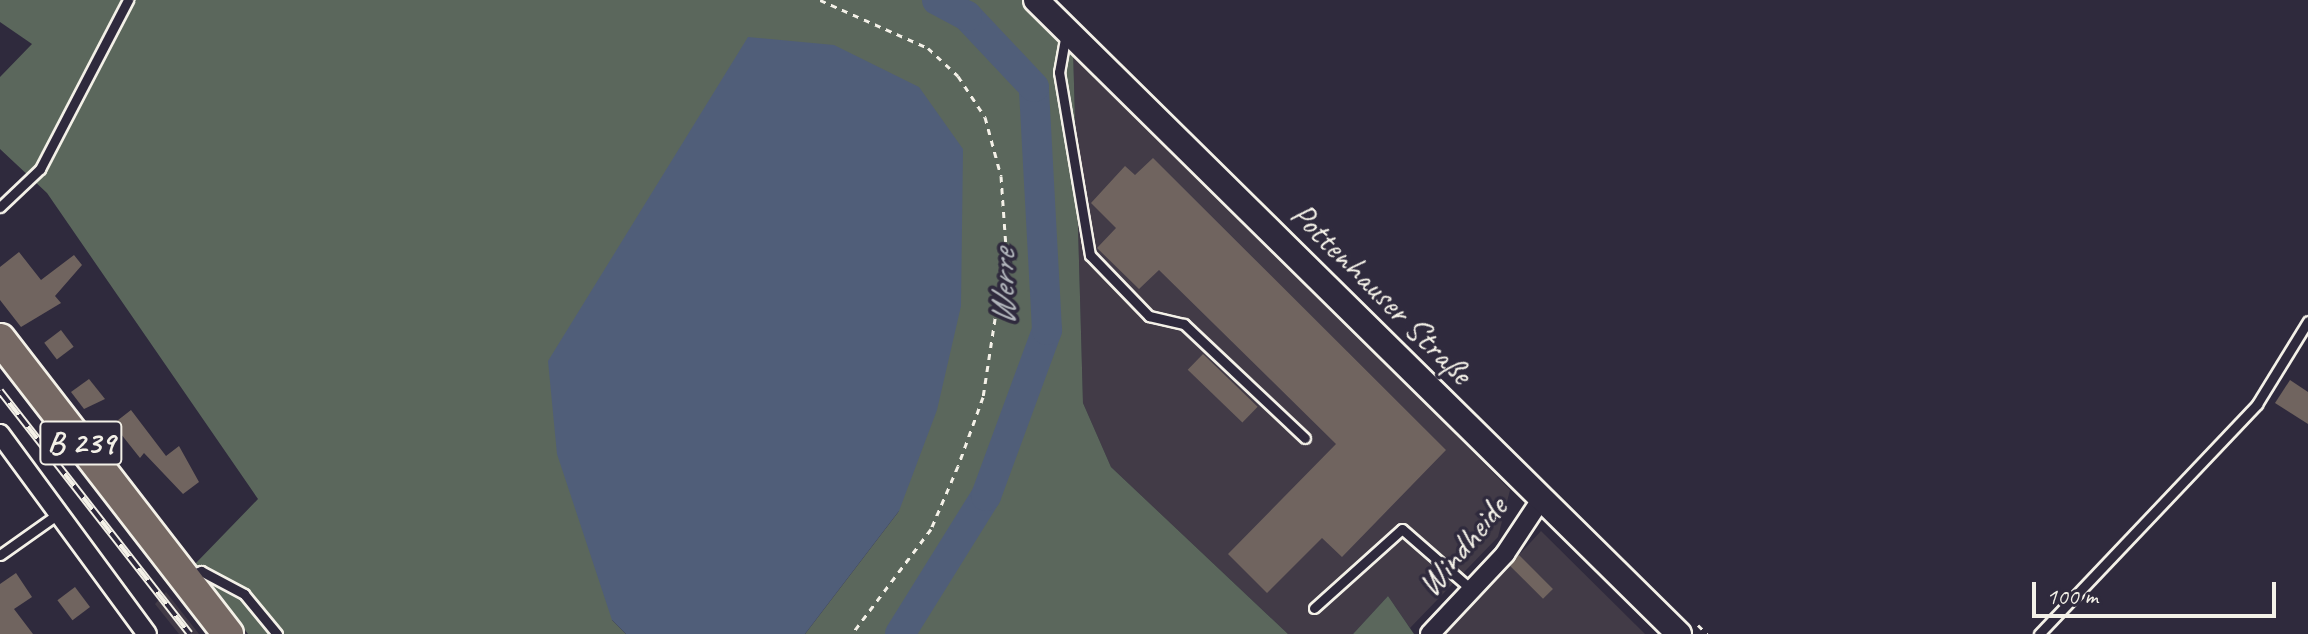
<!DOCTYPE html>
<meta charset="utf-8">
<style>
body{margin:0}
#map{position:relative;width:2308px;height:634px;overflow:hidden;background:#2f2a3d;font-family:Caveat,sans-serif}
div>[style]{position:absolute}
.built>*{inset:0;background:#423b47}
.green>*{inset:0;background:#5b675c}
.water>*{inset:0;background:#505e79}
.river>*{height:30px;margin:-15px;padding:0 15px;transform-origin:15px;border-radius:15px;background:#505e79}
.building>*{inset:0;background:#70645f;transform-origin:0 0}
.path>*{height:3px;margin-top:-1.5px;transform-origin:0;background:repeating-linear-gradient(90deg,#f4f1e8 0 6px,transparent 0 12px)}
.roads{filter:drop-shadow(2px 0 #f4f1e8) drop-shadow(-2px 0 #f4f1e8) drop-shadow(0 2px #f4f1e8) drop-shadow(0 -2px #f4f1e8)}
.service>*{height:9px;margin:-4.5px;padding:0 4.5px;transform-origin:4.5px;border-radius:4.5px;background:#2f2a3d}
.minor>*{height:18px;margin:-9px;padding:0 9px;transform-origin:9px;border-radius:9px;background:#2f2a3d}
.tertiary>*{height:24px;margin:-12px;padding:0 12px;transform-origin:12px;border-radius:12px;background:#2f2a3d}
.primary>*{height:30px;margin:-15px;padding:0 15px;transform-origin:15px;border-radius:15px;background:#766964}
.rail>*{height:8px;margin-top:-4px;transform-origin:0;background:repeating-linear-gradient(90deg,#2f2a3d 0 15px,#f4f1e8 0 30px);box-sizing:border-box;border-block:2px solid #f4f1e8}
span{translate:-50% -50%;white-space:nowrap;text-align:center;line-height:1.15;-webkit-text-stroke:7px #2f2a3d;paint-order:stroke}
.shield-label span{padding:2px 6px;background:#2f2a3d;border:2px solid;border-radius:6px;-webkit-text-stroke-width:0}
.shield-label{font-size:32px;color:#f4f1e8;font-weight:700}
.street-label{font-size:34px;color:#f4f1e8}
.water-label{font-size:36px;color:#b2b6bc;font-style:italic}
.scale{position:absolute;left:2032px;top:582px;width:244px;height:36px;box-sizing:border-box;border:4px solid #f4f1e8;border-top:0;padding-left:10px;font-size:24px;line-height:28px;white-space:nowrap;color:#f4f1e8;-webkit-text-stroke:6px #2f2a3d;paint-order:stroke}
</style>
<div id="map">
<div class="built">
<div style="clip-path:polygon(1073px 48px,1510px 490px,1498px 537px,1410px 628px,1388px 596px,1353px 634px,1288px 634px,1111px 467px,1083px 403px)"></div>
<div style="clip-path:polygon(1541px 531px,1645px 634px,1446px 634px)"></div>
<div style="clip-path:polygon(166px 592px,199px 634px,179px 634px,155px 604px)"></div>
</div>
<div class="green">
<div style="clip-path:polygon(0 0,1023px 0,1073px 48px,1083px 403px,1111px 467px,1288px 634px,805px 634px,899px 511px,612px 620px,626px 634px,248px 634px,195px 564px,258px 499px,47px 193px,0 149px,0 77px,32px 44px,0 22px)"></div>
<div style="clip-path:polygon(1388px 596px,1414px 634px,1353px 634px)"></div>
</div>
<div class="water">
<div style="clip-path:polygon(748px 37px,834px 45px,919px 87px,963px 149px,961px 306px,937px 410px,899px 511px,805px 634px,626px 634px,612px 620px,557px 454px,548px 361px)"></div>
</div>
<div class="river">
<div style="left:900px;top:634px;width:163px;rotate:-58.1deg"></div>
<div style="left:986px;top:496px;width:177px;rotate:-69.8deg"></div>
<div style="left:1047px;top:330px;width:243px;rotate:-93.1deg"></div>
<div style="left:1034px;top:87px;width:98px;rotate:-133.3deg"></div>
<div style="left:967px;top:16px;width:34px;rotate:-152deg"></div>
</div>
<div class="building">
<div style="clip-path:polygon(1153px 158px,1446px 450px,1342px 557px,1322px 538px,1267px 593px,1228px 554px,1336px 444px,1159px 270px,1139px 289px,1097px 248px,1116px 228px,1091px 203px,1125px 166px,1135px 175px)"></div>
<div style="clip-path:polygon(19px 252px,41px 280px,74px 255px,82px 265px,55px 296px,61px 303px,21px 327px,0 300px,0 267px)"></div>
<div style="left:61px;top:330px;width:21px;height:21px;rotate:53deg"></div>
<div style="left:1203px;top:354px;width:76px;height:22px;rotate:44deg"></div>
<div style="clip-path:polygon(89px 379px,105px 399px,84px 409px,71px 392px)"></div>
<div style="clip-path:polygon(2290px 380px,2308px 392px,2308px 424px,2275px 403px)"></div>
<div style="clip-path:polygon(131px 410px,166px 456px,179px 446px,199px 482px,183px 494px,144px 453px,140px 458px,113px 424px)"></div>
<div style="left:1519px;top:555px;width:48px;height:14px;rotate:45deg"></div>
<div style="clip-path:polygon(16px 573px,32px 597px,14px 609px,33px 634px,0 634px,0 584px)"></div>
<div style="left:75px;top:587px;width:25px;height:22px;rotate:53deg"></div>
</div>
<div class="path">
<div style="left:820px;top:0;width:118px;rotate:24deg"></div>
<div style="left:928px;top:48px;width:41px;rotate:43deg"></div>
<div style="left:958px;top:76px;width:49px;rotate:56.6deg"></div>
<div style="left:985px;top:117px;width:61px;rotate:74.8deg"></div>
<div style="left:1001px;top:176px;width:71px;rotate:86deg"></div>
<div style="left:1006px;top:247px;width:152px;rotate:98.7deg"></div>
<div style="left:983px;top:397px;width:73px;rotate:109.9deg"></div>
<div style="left:958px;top:466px;width:69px;rotate:113.2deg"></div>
<div style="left:931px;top:529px;width:131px;rotate:127deg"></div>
<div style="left:1698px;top:625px;width:13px;rotate:45deg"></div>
</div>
<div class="roads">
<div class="service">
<div style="left:1066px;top:33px;width:40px;rotate:100deg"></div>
<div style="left:1059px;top:72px;width:186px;rotate:80.4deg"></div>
<div style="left:1090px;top:255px;width:85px;rotate:46deg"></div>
<div style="left:1149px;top:316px;width:36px;rotate:13deg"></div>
<div style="left:1184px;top:324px;width:166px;rotate:43.3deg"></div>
<div style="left:0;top:207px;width:55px;rotate:-43.5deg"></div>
<div style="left:40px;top:169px;width:191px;rotate:-62.5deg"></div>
<div style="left:0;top:555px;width:71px;rotate:-35.3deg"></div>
<div style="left:187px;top:576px;width:15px;rotate:-20deg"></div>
<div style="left:201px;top:571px;width:49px;rotate:28.1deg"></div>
<div style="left:244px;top:594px;width:52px;rotate:50.5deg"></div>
<div style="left:1314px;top:608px;width:118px;rotate:-41.9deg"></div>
<div style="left:1402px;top:529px;width:93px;rotate:41.1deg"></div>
<div style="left:2039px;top:634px;width:317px;rotate:-46.5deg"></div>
<div style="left:2257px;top:404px;width:97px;rotate:-58.4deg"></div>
</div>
<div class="minor">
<div style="left:0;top:434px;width:248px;rotate:53.7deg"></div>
<div style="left:1430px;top:634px;width:110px;rotate:-46.8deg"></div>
<div style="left:1505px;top:554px;width:67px;rotate:-56.5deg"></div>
</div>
<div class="tertiary">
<div style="left:1036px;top:0;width:903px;rotate:44.6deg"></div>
</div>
<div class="primary">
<div style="left:0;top:339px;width:373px;rotate:52.3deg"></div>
</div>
</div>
<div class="rail">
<div style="left:0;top:391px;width:308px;rotate:52deg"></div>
</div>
<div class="shield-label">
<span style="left:81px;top:443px">B 239</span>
</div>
<div class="street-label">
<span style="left:1382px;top:293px;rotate:45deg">Pottenhauser Straße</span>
<span style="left:1462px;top:546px;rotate:-50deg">Windheide</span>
</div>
<div class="water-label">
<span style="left:1003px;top:288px;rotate:-90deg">Werre</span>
</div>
<div class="scale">100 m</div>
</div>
